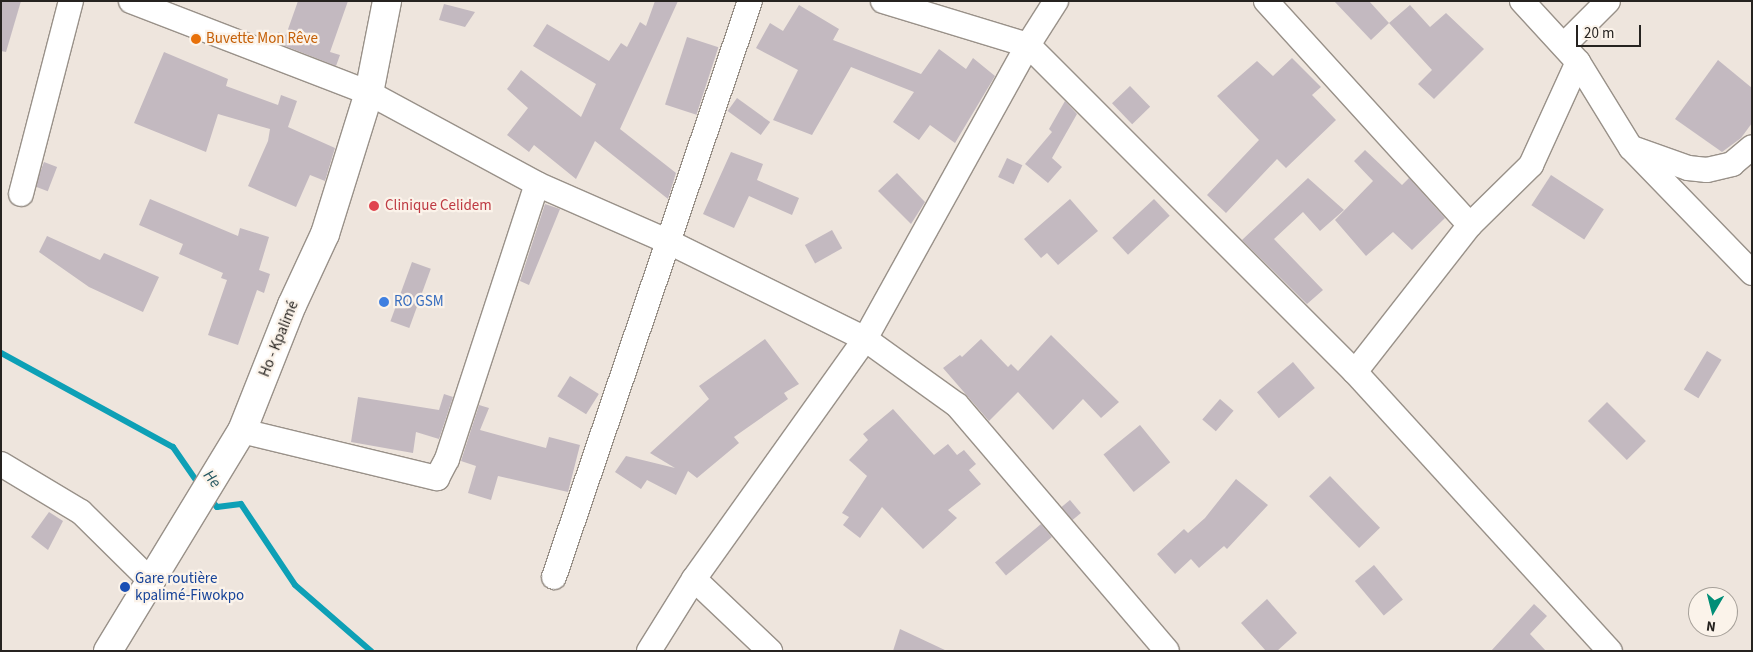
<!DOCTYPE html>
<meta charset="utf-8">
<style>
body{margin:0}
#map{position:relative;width:1753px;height:652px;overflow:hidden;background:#eee5dd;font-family:"Source Sans 3",sans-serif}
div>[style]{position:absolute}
.stream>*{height:6px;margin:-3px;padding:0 3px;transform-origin:3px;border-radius:3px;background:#0da0b6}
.building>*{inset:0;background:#c3b9c0;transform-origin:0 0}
.roads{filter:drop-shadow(1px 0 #999189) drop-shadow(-1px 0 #999189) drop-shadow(0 1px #999189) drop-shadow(0 -1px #999189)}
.minor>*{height:24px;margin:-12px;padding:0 12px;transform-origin:12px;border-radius:12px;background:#fff}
.major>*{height:28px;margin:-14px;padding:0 14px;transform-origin:14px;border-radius:14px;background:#fff}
.dots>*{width:14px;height:14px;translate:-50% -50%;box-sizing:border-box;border:2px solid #fbf3ea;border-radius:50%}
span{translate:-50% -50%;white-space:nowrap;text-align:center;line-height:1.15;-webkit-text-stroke:4.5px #fbf3ea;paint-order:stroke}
.food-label{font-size:15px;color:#c56008}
.left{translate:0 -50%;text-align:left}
.health-label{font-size:15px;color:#be3a42}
.shop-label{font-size:15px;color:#366cbe}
.street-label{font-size:15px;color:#262320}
.transit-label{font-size:15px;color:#164399}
.water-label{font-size:16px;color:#245761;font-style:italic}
.frame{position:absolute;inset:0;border:2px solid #262320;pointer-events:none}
.north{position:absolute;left:1688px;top:587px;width:50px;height:50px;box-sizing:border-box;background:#fbf3ea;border:1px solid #a6a099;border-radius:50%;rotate:188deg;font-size:14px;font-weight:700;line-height:20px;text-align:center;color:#262320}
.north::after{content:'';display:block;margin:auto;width:18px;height:22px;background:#018e77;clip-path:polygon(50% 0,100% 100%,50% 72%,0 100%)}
.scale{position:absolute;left:1576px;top:25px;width:65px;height:22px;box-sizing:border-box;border:2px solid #262320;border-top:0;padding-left:6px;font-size:15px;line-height:18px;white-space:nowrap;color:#262320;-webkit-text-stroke:4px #fbf3ea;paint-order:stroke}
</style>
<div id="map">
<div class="stream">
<div style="left:1px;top:353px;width:196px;rotate:28.7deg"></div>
<div style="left:173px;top:447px;width:47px;rotate:55.3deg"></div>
<div style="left:209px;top:498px;width:12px;rotate:48deg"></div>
<div style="left:217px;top:507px;width:24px;rotate:-7deg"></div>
<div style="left:241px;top:504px;width:97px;rotate:56.3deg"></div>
<div style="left:295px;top:585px;width:101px;rotate:41deg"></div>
</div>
<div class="building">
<div style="clip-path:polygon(1px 1px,21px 1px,6px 52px,1px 51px)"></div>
<div style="clip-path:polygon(298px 1px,348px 1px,330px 52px,340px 55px,336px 66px,275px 42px,278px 32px,286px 35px)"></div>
<div style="clip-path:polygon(655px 1px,678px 1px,620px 129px,676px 173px,668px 199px,595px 141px,576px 179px,534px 145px,529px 152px,507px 135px,528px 108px,507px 89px,521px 70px,581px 117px,596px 84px,533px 46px,547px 24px,609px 61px,621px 43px,627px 47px,640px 22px,646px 26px)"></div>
<div style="clip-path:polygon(1334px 1px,1369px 1px,1389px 23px,1371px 40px)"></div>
<div style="clip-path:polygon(444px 4px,475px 12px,465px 27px,439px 20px)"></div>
<div style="clip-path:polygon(799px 5px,839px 29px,833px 40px,921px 74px,939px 49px,966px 69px,973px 58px,995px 76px,955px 143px,930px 125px,919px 140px,893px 122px,914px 92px,851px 67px,812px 135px,773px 120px,798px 70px,756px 48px,770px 23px,783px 31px)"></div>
<div style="clip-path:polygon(1410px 5px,1430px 27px,1446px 13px,1484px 49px,1434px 99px,1418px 84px,1432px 70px,1389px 23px)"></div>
<div style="left:687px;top:37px;width:33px;height:71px;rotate:18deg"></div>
<div style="clip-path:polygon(164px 52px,228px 79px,226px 86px,278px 105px,281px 95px,297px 101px,288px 127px,335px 148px,325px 181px,310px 175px,296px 207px,248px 186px,268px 141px,270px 129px,218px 114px,206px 152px,134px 123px)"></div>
<div style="clip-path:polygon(1292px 58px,1321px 87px,1312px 95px,1336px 120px,1286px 168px,1277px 159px,1226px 213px,1207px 195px,1259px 140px,1217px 96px,1257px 61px,1273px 76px)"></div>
<div style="clip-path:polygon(1718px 60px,1752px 88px,1752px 123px,1741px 138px,1722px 152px,1675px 119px)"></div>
<div style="left:1130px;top:86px;width:29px;height:25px;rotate:46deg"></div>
<div style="left:737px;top:98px;width:41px;height:16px;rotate:36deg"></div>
<div style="clip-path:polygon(1065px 101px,1077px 114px,1052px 158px,1062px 167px,1048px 183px,1025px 164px,1052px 132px,1049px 129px)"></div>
<div style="clip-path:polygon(1365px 150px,1402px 185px,1409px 178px,1445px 218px,1412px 250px,1393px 232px,1366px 256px,1335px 220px,1373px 181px,1354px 161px)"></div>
<div style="clip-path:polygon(731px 152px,763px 164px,757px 180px,799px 198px,792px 215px,749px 196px,734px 228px,703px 214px)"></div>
<div style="left:1007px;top:158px;width:17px;height:21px;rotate:25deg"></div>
<div style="left:44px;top:162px;width:14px;height:26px;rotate:21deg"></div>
<div style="clip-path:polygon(897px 173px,925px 202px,911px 224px,878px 191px)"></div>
<div style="left:1551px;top:175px;width:63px;height:36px;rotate:33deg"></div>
<div style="clip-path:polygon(1308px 178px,1344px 210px,1320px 231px,1303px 212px,1274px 239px,1323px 290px,1307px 304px,1242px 240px)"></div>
<div style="clip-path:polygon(150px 199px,238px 236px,240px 228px,269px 237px,259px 270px,270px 274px,264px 293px,257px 290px,238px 345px,208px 335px,227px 280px,221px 278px,223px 273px,179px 254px,183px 244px,139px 225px)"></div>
<div style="clip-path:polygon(1070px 199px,1098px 231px,1058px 265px,1047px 253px,1041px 258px,1024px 239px)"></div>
<div style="left:1154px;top:199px;width:23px;height:57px;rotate:47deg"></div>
<div style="clip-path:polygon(545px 204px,560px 209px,529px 285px,520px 281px)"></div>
<div style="left:832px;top:230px;width:21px;height:31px;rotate:61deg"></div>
<div style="clip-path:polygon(47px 236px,100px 260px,104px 253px,159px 277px,143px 312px,89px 287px,39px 252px)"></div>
<div style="left:412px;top:262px;width:20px;height:63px;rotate:20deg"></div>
<div style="clip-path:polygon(1051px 335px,1119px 402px,1101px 418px,1083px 399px,1053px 430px,1018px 392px,989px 421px,943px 368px,960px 355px,962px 357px,981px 339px,1008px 367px,1011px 364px,1018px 371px)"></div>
<div style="clip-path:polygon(765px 339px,799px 384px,784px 393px,788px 399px,734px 437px,739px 443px,697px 478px,688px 471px,676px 495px,647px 480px,641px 489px,615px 472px,626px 456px,675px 468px,650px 453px,709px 399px,699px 386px)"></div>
<div style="left:1707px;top:351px;width:17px;height:45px;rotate:31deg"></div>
<div style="left:1293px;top:362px;width:34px;height:47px;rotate:50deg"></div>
<div style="left:570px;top:376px;width:34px;height:24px;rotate:32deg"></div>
<div style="clip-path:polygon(444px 394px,453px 397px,439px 439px,416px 432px,413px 453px,351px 442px,358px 397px,439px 410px)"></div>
<div style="left:1220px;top:399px;width:18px;height:27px;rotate:41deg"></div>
<div style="left:1607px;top:402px;width:55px;height:27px;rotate:45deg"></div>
<div style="clip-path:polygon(479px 405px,489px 408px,480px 430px,546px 448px,549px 437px,580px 445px,568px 492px,498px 476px,491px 500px,468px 493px,476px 466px,461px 461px)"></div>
<div style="clip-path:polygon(893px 409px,934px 455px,948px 444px,957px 455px,964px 450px,976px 464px,969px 470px,981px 484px,948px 510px,957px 518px,923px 549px,882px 507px,860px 538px,843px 525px,849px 517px,842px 513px,867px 476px,849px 460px,868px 440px,863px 434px)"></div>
<div style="left:1140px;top:425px;width:48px;height:47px;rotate:51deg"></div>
<div style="left:1330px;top:476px;width:72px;height:29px;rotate:46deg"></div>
<div style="clip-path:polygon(1236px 479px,1268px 505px,1227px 549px,1224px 546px,1199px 568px,1191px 559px,1175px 574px,1157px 554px,1184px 529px,1188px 533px,1205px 518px)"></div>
<div style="left:1070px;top:500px;width:17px;height:11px;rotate:50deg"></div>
<div style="clip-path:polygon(49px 512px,63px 521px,48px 550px,31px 537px)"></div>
<div style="left:1041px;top:524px;width:17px;height:60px;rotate:50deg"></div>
<div style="left:1374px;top:565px;width:45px;height:25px;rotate:50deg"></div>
<div style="clip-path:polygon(1267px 599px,1297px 633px,1277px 651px,1266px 651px,1241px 623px)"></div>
<div style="clip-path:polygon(1534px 604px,1547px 616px,1530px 634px,1546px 651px,1491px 651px)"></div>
<div style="clip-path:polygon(900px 629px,947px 651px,893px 651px)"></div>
</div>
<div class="roads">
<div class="minor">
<div style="left:131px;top:1px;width:255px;rotate:21.1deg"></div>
<div style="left:369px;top:93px;width:191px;rotate:28.4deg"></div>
<div style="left:537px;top:184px;width:144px;rotate:23.7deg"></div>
<div style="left:669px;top:242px;width:219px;rotate:26.3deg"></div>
<div style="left:865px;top:339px;width:113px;rotate:35.7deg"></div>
<div style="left:957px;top:405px;width:323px;rotate:49.5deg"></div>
<div style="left:883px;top:1px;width:152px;rotate:16.9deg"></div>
<div style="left:1028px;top:45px;width:462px;rotate:45deg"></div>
<div style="left:1355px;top:372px;width:378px;rotate:47.6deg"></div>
<div style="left:1266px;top:1px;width:303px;rotate:47.7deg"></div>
<div style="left:1522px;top:1px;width:83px;rotate:47.4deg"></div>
<div style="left:1578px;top:62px;width:101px;rotate:58.4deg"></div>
<div style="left:1631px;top:148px;width:174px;rotate:45.9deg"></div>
<div style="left:1564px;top:45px;width:62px;rotate:-45deg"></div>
<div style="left:1635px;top:149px;width:56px;rotate:19.7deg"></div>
<div style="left:1688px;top:168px;width:19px;rotate:6deg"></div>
<div style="left:1707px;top:170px;width:26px;rotate:-13deg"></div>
<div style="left:1732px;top:164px;width:26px;rotate:-40deg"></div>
<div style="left:21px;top:194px;width:199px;rotate:-75.5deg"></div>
<div style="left:1355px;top:372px;width:187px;rotate:-52deg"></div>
<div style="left:1470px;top:225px;width:86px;rotate:-44.5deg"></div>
<div style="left:1531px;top:165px;width:113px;rotate:-65.5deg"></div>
<div style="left:242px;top:431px;width:201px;rotate:13.6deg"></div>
<div style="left:437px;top:478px;width:21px;rotate:-62deg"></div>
<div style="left:447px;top:459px;width:289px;rotate:-71.9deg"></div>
<div style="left:1px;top:464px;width:93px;rotate:31deg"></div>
<div style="left:81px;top:512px;width:100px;rotate:44.6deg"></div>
<div style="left:554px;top:577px;width:608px;rotate:-71.21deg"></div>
<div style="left:694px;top:579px;width:105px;rotate:43.5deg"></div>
<div style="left:649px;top:651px;width:85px;rotate:-58deg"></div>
<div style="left:694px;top:579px;width:295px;rotate:-54.5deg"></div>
<div style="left:865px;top:339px;width:336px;rotate:-61deg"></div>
<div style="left:1028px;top:45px;width:52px;rotate:-57.5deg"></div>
</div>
<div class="major">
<div style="left:108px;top:651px;width:258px;rotate:-58.7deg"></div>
<div style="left:242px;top:431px;width:136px;rotate:-68.4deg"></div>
<div style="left:292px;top:305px;width:78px;rotate:-65.1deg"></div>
<div style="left:325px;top:234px;width:148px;rotate:-72.7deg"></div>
<div style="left:369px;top:93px;width:94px;rotate:-78.9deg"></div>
</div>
</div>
<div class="dots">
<div style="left:196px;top:39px;background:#e8710a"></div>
<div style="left:374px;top:206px;background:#e0444e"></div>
<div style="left:384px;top:302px;background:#3f7fe0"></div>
<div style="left:125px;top:587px;background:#1a4fb4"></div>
</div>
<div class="food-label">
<span class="left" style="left:206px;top:39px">Buvette Mon Rêve</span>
</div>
<div class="health-label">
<span class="left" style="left:385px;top:206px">Clinique Celidem</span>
</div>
<div class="shop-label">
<span class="left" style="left:394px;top:302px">RO GSM</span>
</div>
<div class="street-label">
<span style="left:279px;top:339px;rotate:-68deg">Ho - Kpalimé</span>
</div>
<div class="transit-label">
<span class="left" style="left:135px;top:587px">Gare routière<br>kpalimé-Fiwokpo</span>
</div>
<div class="water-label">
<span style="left:212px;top:479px;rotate:50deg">He</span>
</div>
<div class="frame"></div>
<div class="north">N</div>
<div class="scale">20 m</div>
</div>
